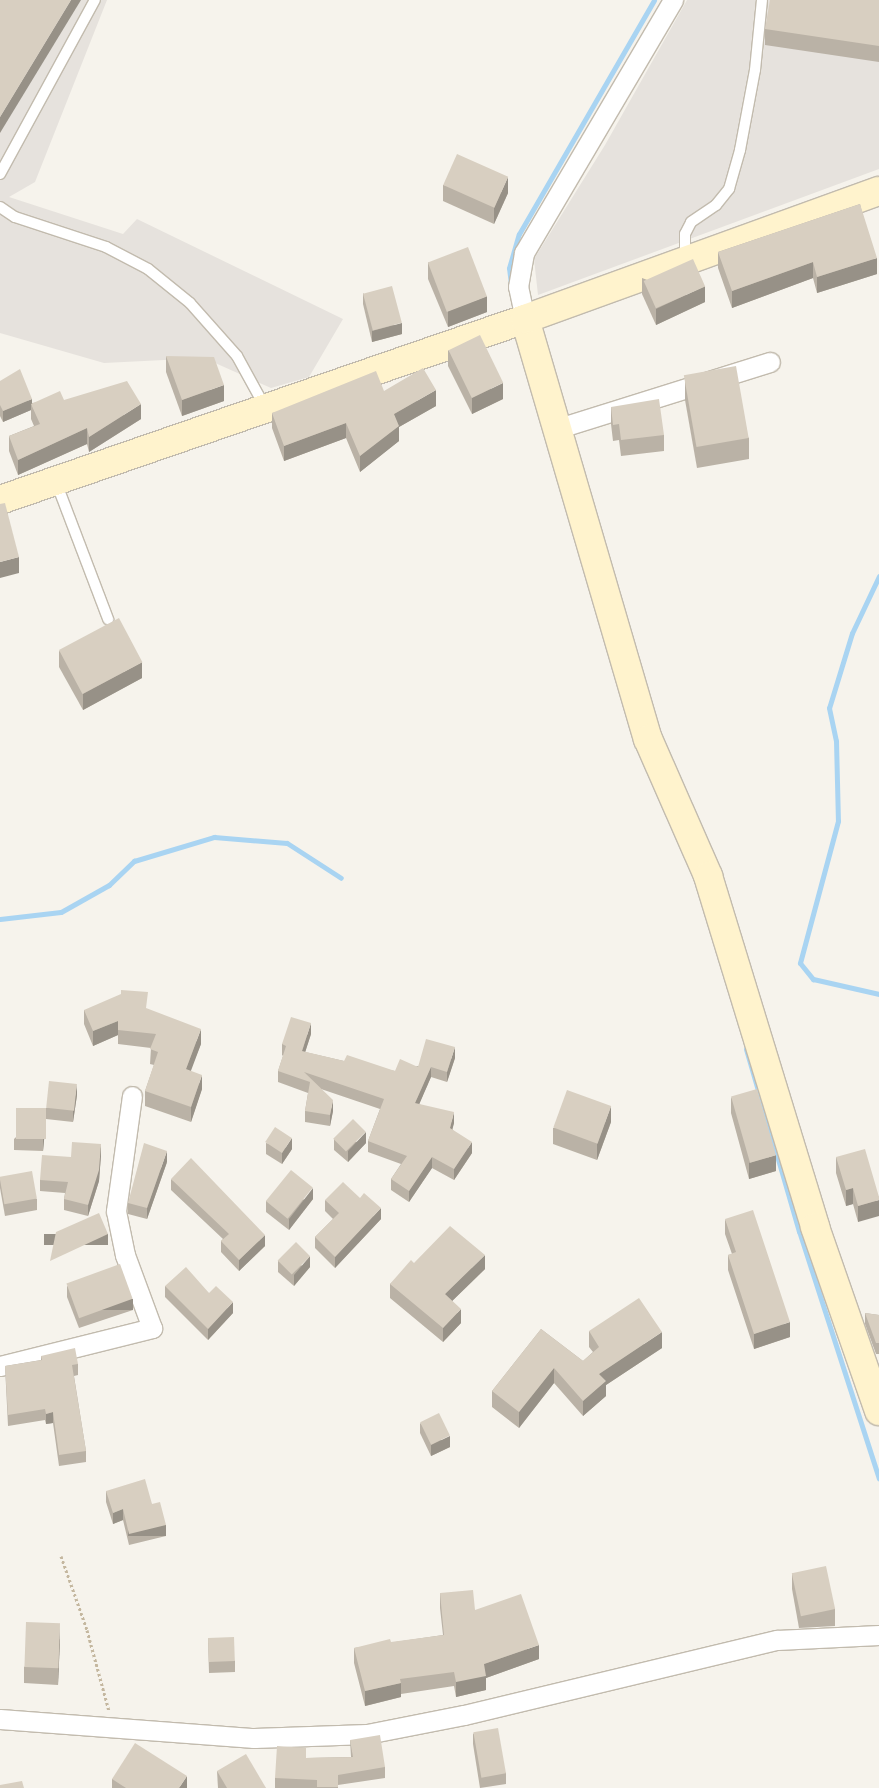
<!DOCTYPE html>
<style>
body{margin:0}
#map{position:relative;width:879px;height:1788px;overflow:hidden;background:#f6f3ec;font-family:"Archivo Narrow",sans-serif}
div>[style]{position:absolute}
.industrial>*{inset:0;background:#e6e2dd}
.stream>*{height:5px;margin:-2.5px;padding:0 2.5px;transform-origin:2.5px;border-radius:2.5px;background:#a9d4f2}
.path>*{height:3px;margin-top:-1.5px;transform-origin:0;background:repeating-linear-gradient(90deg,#c4b79f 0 2.5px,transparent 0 5px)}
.roads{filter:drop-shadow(1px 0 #c2bbae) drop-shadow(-1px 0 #c2bbae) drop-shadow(0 1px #c2bbae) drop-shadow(0 -1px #c2bbae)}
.lane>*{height:10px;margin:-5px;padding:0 5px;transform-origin:5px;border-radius:5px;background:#fff}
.street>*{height:19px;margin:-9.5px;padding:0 9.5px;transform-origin:9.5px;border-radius:9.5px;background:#fff}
.secondary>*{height:28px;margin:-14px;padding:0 14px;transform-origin:14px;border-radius:14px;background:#fff3cd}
.wall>*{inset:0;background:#bab2a6}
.shaded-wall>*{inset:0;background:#979187;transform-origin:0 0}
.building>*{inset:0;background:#d8cfc1;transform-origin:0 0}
span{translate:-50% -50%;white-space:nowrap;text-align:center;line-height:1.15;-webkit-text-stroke:4.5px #fff;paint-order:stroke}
</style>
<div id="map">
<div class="industrial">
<div style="clip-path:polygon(0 0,107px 0,35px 182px,9px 197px,123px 234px,137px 219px,343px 319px,309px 377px,271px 388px,204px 358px,104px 363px,0 333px)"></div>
<div style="clip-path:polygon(687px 0,879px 0,879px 169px,538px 295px,534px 259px,605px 145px)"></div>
</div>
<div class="stream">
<div style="left:511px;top:284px;width:16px;rotate:-97deg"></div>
<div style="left:509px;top:268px;width:35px;rotate:-74deg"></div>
<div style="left:519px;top:234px;width:270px;rotate:-60deg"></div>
<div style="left:879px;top:576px;width:63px;rotate:115.3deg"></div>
<div style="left:852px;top:633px;width:78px;rotate:107deg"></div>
<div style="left:829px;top:708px;width:34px;rotate:78deg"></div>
<div style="left:836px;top:741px;width:80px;rotate:88.6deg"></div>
<div style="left:838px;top:821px;width:147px;rotate:105deg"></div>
<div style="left:800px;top:963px;width:21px;rotate:51deg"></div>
<div style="left:813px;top:979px;width:68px;rotate:12.8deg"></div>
<div style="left:0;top:919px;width:61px;rotate:-6.5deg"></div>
<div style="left:61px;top:912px;width:55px;rotate:-29.4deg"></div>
<div style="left:109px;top:885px;width:35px;rotate:-44deg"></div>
<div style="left:134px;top:861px;width:84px;rotate:-16.7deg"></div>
<div style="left:214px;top:837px;width:73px;rotate:4.7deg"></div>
<div style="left:287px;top:843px;width:64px;rotate:32.9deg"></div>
<div style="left:746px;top:1049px;width:190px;rotate:73.8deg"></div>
<div style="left:799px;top:1231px;width:260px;rotate:72.1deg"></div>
</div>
<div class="path">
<div style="left:61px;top:1556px;width:78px;rotate:70.6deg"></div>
<div style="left:87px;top:1630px;width:84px;rotate:74.8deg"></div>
</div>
<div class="roads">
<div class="lane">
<div style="left:0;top:174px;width:198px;rotate:-61.4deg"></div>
<div style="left:0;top:207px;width:18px;rotate:34deg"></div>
<div style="left:15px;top:217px;width:96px;rotate:18.2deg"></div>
<div style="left:106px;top:247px;width:47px;rotate:27.6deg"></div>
<div style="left:148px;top:269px;width:54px;rotate:39deg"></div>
<div style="left:190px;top:303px;width:71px;rotate:48.4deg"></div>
<div style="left:237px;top:356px;width:58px;rotate:61.2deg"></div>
<div style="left:685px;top:259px;width:25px;rotate:-90deg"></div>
<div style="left:685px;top:234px;width:13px;rotate:-63deg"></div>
<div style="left:691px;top:222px;width:30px;rotate:-34deg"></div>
<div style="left:716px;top:205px;width:21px;rotate:-51deg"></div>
<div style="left:729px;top:189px;width:41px;rotate:-74.2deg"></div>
<div style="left:740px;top:150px;width:81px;rotate:-79.4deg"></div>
<div style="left:755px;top:70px;width:70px;rotate:-84.3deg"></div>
<div style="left:56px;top:482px;width:147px;rotate:69.2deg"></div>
</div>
<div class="street">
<div style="left:525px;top:319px;width:33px;rotate:-102deg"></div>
<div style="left:518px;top:287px;width:35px;rotate:-80deg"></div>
<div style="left:524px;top:253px;width:294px;rotate:-59.5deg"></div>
<div style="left:559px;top:428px;width:221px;rotate:-17.4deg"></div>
<div style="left:0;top:1366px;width:157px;rotate:-14deg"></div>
<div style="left:152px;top:1328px;width:78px;rotate:-110.3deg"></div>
<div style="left:125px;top:1255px;width:45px;rotate:-101.6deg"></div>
<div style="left:116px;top:1211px;width:116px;rotate:-82.1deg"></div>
<div style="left:0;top:1719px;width:255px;rotate:4.3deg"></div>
<div style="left:254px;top:1738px;width:113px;rotate:-2deg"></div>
<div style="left:367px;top:1734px;width:99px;rotate:-11.1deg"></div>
<div style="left:464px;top:1715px;width:322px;rotate:-13.5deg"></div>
<div style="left:777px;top:1640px;width:102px;rotate:-2.8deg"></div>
</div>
<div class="secondary">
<div style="left:525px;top:319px;width:438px;rotate:73.7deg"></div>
<div style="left:648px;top:739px;width:150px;rotate:66.3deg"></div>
<div style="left:708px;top:876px;width:367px;rotate:73deg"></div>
<div style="left:815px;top:1227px;width:195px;rotate:70.8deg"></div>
<div style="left:0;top:500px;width:555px;rotate:-19.02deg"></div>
<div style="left:525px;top:319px;width:376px;rotate:-19.9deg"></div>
</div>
</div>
<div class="wall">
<div style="clip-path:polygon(879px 0,879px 62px,765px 45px,765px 29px)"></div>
<div style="clip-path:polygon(443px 185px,508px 193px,494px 224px,443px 201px)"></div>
<div style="clip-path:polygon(860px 204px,877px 274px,817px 293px,813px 278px,732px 308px,718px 268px,718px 252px)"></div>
<div style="clip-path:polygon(428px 262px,487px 312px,448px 327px,428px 279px)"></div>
<div style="clip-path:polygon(642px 278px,705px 302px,656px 325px,642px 294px)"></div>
<div style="clip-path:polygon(363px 293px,402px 334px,372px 342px,363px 304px)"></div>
<div style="clip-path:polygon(448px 350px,503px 399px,472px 414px,448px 366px)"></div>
<div style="clip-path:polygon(166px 356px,224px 401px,182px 416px,166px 372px)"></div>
<div style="clip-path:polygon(685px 379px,749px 438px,749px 459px,697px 468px,685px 400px)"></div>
<div style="clip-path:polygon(0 381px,32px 403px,64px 400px,141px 419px,89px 452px,87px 444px,18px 475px,9px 451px,9px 436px,34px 426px,31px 419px,31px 410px,3px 422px,0 416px)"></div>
<div style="clip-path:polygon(384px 391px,436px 406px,399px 427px,399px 441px,360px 472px,346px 438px,284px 461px,272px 428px,272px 413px)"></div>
<div style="clip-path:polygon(611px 407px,664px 435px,664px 451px,621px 456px,619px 440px,613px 441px,611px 424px)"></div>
<div style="clip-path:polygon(59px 651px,142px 678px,83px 710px,59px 667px)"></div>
<div style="clip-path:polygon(147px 1009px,201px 1044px,190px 1071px,202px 1089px,191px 1122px,145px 1106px,145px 1091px,154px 1065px,150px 1064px,151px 1048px,118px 1044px,118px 1035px,93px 1046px,84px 1024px,84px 1010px)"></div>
<div style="clip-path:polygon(311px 1034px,305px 1052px,344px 1061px,395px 1071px,455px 1058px,447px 1082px,431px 1077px,419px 1104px,454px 1123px,452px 1129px,472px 1153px,454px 1180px,432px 1168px,409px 1202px,391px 1190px,391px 1179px,401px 1164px,368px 1152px,368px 1141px,380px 1109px,321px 1089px,333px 1111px,330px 1126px,305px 1122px,305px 1111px,308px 1093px,278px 1082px,278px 1071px,283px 1056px,282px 1055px,282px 1044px)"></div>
<div style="clip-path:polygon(77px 1095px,73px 1122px,46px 1119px,43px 1151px,14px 1150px,14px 1139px,46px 1108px)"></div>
<div style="clip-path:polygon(731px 1097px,776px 1171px,749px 1179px,731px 1113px)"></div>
<div style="clip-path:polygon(611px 1122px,597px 1160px,553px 1144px,553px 1128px)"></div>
<div style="clip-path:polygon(334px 1139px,366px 1143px,348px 1162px,334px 1150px)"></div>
<div style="clip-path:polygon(266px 1143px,292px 1149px,282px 1164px,266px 1154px)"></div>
<div style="clip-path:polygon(101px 1155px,99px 1181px,88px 1216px,64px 1210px,64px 1199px,65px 1193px,40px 1191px,40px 1180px,71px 1157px)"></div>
<div style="clip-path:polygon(836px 1157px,879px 1197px,858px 1222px,853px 1204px,846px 1206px,836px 1173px)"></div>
<div style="clip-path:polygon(167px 1162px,147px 1219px,128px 1214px,128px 1203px)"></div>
<div style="clip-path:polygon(0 1178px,37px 1199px,37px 1210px,5px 1216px,0 1188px)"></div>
<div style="clip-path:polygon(171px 1179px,265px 1246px,239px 1271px,221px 1252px,221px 1241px,223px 1239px,171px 1190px)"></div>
<div style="clip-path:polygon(313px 1199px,289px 1230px,266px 1212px,266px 1201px)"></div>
<div style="clip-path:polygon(325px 1200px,381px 1219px,335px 1268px,315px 1248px,315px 1237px,333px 1219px,325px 1211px)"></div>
<div style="clip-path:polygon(725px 1219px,790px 1337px,754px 1349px,728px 1270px,728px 1255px,732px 1254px,725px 1234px)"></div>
<div style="clip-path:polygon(278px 1261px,310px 1267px,294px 1286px,278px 1272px)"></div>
<div style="clip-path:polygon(414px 1263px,485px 1269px,452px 1301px,461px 1323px,443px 1342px,390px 1298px,390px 1284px)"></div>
<div style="clip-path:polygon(67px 1286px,133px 1310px,79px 1328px,67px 1297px)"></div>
<div style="clip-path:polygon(165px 1286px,209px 1293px,233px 1313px,208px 1340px,165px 1297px)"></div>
<div style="clip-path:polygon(865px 1313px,879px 1315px,879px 1354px,876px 1354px,865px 1324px)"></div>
<div style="clip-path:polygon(541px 1329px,583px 1361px,593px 1352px,589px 1347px,589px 1331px,662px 1348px,606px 1385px,606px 1396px,583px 1416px,554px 1383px,519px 1428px,492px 1407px,492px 1391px)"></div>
<div style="clip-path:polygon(41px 1356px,78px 1364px,78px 1375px,74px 1376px,86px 1451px,86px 1462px,59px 1466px,53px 1423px,46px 1424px,45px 1420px,8px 1426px,5px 1366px,41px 1360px)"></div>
<div style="clip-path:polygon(420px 1423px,450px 1447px,431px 1456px,420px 1433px)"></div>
<div style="clip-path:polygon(106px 1491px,152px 1504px,166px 1536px,129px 1545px,123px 1520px,113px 1524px,106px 1502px)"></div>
<div style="clip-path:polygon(792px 1573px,835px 1609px,835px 1626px,799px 1628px,792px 1589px)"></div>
<div style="clip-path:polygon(440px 1593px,475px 1610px,539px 1659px,486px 1678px,486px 1690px,456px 1697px,454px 1686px,401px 1694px,401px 1697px,365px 1706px,354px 1663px,354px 1648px,443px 1635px,440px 1608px)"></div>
<div style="clip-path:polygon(208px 1638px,235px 1661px,235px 1672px,209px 1673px)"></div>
<div style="clip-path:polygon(60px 1639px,58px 1685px,24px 1683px,24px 1667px)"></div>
<div style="clip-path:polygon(473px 1733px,506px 1773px,506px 1784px,480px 1788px,473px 1744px)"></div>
<div style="clip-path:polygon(350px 1740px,385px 1767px,385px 1778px,338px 1785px,338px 1788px,275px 1788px,275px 1778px,306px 1758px,351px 1757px)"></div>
<div style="clip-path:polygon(217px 1771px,266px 1788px,218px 1788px)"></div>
<div style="clip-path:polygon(112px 1779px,187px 1788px,112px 1788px)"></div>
</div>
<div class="shaded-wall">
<div style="clip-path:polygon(71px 0,81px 0,0 133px,0 117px)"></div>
<div style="clip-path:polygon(508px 177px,508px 193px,494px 224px,494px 208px)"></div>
<div style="clip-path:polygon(877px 258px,877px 274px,817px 293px,817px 277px)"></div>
<div style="clip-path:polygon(813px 262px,813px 278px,732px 308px,732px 291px)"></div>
<div style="clip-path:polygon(705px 286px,705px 302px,656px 325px,656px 309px)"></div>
<div style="clip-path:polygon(487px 296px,487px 312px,448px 327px,448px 311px)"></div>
<div style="clip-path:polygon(402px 323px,402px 334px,372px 342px,372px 331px)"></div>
<div style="clip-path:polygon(503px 383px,503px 399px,472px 414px,472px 398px)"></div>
<div style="clip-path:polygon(224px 385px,224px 401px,182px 416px,182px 400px)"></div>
<div style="clip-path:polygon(436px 390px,436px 406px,399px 427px,399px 441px,360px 472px,360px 456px,394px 414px)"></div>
<div style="clip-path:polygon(32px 399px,32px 406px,31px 404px,31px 410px,3px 422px,3px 411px)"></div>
<div style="clip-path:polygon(141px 404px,141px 419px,89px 452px,89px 437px)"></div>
<div style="clip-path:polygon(346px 423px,346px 438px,284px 461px,284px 446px)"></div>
<div style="clip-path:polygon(87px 428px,87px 444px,18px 475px,18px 460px)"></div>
<div style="clip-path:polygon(19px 557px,19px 573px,0 578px,0 562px)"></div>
<div style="clip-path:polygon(142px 662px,142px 678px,83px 710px,83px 694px)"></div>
<div style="clip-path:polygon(118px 1021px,118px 1035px,93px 1046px,93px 1031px)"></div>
<div style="clip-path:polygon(311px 1023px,311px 1034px,302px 1062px,302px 1051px)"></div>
<div style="clip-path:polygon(201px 1029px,201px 1044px,186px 1084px,186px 1069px)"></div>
<div style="clip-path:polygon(455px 1047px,455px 1058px,447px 1082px,447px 1072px)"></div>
<div style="clip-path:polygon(431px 1067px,431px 1077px,415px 1114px,415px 1103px)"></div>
<div style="clip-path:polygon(202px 1075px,202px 1089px,191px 1122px,191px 1107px)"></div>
<div style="clip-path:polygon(77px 1084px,77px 1095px,73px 1122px,73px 1111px)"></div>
<div style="clip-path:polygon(333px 1100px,333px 1111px,330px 1126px,330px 1115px)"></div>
<div style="clip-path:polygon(611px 1106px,611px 1122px,597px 1160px,597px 1144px)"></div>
<div style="clip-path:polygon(46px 1108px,46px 1119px,43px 1151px,43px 1140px)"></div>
<div style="clip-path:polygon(454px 1112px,454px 1123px,450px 1139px,450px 1128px)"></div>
<div style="clip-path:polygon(366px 1132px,366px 1143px,348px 1162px,348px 1151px)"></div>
<div style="clip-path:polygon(292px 1138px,292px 1149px,282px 1164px,282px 1153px)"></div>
<div style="clip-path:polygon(472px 1142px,472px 1153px,454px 1180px,454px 1169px)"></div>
<div style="clip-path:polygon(101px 1144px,101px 1155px,99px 1181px,88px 1216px,88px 1205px)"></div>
<div style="clip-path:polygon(167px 1151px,167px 1162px,147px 1219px,147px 1208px)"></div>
<div style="clip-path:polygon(776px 1155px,776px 1171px,749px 1179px,749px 1163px)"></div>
<div style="clip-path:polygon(432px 1157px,432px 1168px,409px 1202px,409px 1191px)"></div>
<div style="clip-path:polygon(313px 1188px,313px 1199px,289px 1230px,289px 1219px)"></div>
<div style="clip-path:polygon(853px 1188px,853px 1204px,846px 1206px,846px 1190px)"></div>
<div style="clip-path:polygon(879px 1200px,879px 1216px,858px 1222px,858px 1206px)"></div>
<div style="clip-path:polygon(381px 1208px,381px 1219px,335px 1268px,335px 1257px)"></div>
<div style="left:108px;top:1234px;width:11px;height:64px;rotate:90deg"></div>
<div style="clip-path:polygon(265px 1235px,265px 1246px,239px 1271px,239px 1260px)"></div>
<div style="clip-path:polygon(485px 1255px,485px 1269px,445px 1308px,445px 1294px)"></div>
<div style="clip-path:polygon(310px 1256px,310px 1267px,294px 1286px,294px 1275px)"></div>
<div style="left:133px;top:1299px;width:11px;height:57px;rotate:90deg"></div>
<div style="clip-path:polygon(233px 1302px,233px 1313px,208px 1340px,208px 1329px)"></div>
<div style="clip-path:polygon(461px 1309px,461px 1323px,443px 1342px,443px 1328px)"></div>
<div style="clip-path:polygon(790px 1322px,790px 1337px,754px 1349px,754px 1334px)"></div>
<div style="clip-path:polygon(662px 1332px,662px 1348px,606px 1385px,606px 1396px,583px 1416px,583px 1401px,599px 1374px)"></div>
<div style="clip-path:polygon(554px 1368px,554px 1383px,519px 1428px,519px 1412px)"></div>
<div style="clip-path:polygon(53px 1412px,53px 1423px,46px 1424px,46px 1414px)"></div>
<div style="clip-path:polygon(450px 1436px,450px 1447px,431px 1456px,431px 1445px)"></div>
<div style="clip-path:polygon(123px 1509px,123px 1520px,113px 1524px,113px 1513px)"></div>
<div style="left:166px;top:1525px;width:11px;height:38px;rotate:90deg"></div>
<div style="clip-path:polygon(60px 1623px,60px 1639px,58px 1685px,58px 1669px)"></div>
<div style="clip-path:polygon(539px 1645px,539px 1659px,486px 1678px,486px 1690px,456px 1697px,456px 1682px,484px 1664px)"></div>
<div style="clip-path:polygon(401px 1683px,401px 1697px,365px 1706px,365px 1691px)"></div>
<div style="clip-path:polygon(187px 1776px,187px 1788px,179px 1788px)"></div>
</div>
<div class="building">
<div style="clip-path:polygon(0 0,71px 0,0 117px)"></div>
<div style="clip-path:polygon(770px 0,879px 0,879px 46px,765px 29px)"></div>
<div style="left:457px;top:154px;width:56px;height:34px;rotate:24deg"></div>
<div style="clip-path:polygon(860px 204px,877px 258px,817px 277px,813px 262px,732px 291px,718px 252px)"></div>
<div style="left:468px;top:247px;width:53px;height:43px;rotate:69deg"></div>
<div style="left:693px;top:259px;width:30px;height:54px;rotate:66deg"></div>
<div style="left:392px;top:286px;width:38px;height:30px;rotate:75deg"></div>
<div style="left:480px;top:335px;width:53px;height:35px;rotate:64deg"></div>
<div style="clip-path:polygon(166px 356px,214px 357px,224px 385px,182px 400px)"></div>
<div style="left:736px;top:366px;width:73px;height:53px;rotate:80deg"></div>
<div style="clip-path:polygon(423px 368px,436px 390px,394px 414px,399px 426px,360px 456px,346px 423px,284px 446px,272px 413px,376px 371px,384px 391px)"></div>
<div style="clip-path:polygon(20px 369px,32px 399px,3px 411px,0 405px,0 381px)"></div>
<div style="clip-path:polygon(127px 381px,141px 404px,89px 437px,87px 428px,18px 460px,9px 436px,40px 424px,31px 404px,60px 391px,64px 400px)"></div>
<div style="clip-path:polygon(659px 399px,664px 435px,621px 440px,619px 424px,613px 425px,611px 407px)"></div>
<div style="clip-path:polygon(5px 503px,19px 557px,0 562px,0 504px)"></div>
<div style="left:119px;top:618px;width:50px;height:68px;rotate:62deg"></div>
<div style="clip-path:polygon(121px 990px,148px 992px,146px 1008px,201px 1029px,186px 1069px,202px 1075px,191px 1107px,145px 1091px,158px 1052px,150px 1049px,156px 1034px,118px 1030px,118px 1021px,93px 1031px,84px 1010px,121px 994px)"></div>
<div style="clip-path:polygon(291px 1017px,311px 1023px,302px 1051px,344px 1061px,347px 1055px,395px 1071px,400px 1059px,418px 1067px,426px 1039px,455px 1047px,447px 1072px,431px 1067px,415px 1103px,454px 1112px,450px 1128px,472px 1142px,454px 1169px,432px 1157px,409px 1191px,391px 1179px,407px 1156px,368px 1141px,384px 1099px,304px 1072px,333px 1100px,330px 1115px,305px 1111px,310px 1082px,278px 1071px,286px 1046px,282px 1044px)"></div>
<div style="left:49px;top:1081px;width:28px;height:27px;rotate:6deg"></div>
<div style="left:757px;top:1089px;width:69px;height:27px;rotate:74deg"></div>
<div style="left:567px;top:1090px;width:47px;height:40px;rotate:20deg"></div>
<div style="left:16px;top:1108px;width:30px;height:31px"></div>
<div style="left:353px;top:1119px;width:18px;height:28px;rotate:45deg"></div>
<div style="left:275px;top:1127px;width:20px;height:18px;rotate:33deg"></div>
<div style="clip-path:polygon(72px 1142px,101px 1144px,99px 1170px,88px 1205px,64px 1199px,68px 1182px,40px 1180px,42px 1155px,71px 1157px)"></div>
<div style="clip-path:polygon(144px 1143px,167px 1151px,147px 1208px,128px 1203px)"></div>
<div style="clip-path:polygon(865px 1149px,879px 1197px,879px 1200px,858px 1206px,853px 1188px,846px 1190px,836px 1157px)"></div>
<div style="clip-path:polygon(191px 1158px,265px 1235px,239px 1260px,221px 1241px,229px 1234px,171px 1179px)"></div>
<div style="left:291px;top:1170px;width:28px;height:40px;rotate:39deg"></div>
<div style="left:32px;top:1171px;width:28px;height:33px;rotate:80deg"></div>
<div style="clip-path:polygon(343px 1182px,360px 1198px,364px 1193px,381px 1208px,335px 1257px,315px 1237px,339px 1213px,325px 1200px)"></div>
<div style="clip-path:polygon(753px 1210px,790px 1322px,754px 1334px,728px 1255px,736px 1252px,725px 1219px)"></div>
<div style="clip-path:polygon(99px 1213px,108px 1234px,50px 1261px,56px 1232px)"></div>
<div style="clip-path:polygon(450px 1226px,485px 1255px,445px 1294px,461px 1309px,443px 1328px,390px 1284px,411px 1260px,414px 1263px)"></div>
<div style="left:296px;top:1242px;width:20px;height:26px;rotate:45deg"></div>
<div style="left:120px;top:1264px;width:37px;height:57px;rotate:70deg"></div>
<div style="clip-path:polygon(186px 1267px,209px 1293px,216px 1286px,233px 1302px,208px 1329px,165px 1286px)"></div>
<div style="clip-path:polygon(639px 1298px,662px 1332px,599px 1374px,606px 1381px,583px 1401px,554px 1368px,519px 1412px,492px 1391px,541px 1329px,583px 1361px,599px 1347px,589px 1331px)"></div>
<div style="clip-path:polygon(865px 1313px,879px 1315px,879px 1343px,876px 1343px)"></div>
<div style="clip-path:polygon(75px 1348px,78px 1364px,72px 1365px,86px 1451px,59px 1455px,53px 1412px,46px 1414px,45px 1409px,8px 1415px,5px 1366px,42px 1360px,41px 1356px)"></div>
<div style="left:439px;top:1413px;width:25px;height:21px;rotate:64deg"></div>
<div style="clip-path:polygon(145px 1479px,152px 1504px,160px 1502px,166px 1525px,129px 1534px,123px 1509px,113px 1513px,106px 1491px)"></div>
<div style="left:826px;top:1566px;width:44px;height:35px;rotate:78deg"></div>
<div style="clip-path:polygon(473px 1590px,475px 1610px,521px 1594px,539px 1645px,484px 1664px,486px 1676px,456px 1682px,454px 1672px,400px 1679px,401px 1683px,365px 1691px,354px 1648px,390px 1639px,391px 1642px,444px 1635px,440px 1593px)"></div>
<div style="left:26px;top:1622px;width:34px;height:45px;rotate:2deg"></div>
<div style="left:234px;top:1637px;width:24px;height:26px;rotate:88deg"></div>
<div style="left:498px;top:1728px;width:46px;height:25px;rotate:80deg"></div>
<div style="clip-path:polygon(380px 1735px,385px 1767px,338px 1775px,338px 1787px,317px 1787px,317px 1780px,275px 1778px,277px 1746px,306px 1748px,306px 1758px,353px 1757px,350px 1740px)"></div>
<div style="clip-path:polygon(135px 1743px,187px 1776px,179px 1788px,126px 1788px,112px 1779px)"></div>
<div style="clip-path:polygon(246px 1754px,266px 1788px,227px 1788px,217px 1771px)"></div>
<div style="clip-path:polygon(22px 1781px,24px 1788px,0 1788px,0 1785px)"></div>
</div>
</div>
